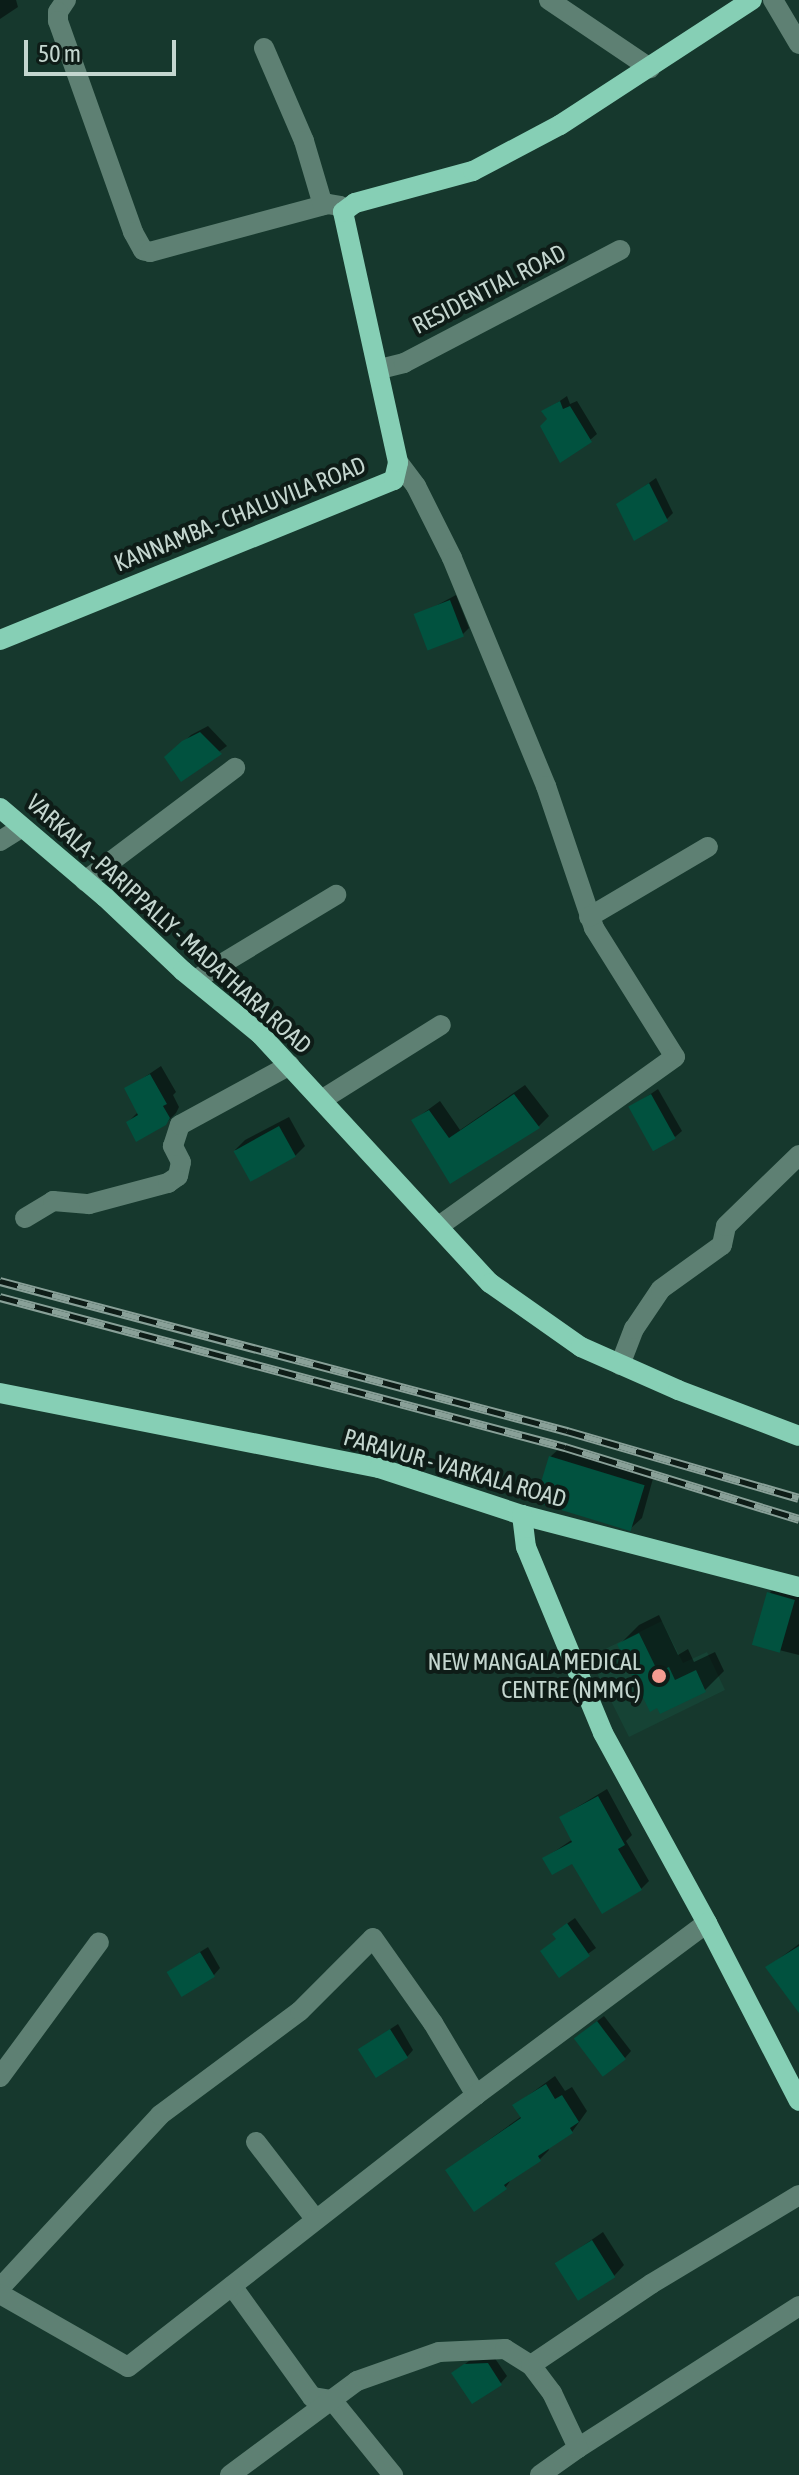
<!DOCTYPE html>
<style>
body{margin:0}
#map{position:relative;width:799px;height:2475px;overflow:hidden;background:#16382d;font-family:"Asap Condensed",sans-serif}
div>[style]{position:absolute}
.built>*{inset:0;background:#164335}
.shadow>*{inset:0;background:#0007}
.building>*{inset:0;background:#01523f;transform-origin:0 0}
.minor>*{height:20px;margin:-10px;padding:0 10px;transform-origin:10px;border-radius:10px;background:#5e8073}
.major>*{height:20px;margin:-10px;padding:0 10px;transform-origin:10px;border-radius:10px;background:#86cfb5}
.rail>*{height:9px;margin-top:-4.5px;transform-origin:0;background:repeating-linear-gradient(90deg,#0e1c17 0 18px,#89a098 0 36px);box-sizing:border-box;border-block:2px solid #89a098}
.dots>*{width:22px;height:22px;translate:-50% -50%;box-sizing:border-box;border:4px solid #0e1c17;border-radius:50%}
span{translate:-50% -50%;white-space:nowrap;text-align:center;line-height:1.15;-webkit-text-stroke:8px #0e1c17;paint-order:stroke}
.street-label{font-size:24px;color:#c4d6cf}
.poi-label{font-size:24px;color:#c4d6cf}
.right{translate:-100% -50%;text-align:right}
.scale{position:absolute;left:24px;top:40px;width:152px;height:36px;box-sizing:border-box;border:4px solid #c4d6cf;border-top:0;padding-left:10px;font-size:24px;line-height:28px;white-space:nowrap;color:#c4d6cf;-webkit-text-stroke:6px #0e1c17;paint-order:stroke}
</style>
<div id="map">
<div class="built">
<div style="clip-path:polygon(662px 1621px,683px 1663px,707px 1652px,725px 1690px,629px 1737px,589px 1657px)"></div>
</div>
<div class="shadow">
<div style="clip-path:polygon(0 0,16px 0,18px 7px,0 19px)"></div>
<div style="clip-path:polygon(567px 396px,570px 404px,577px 401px,597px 434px,590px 440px,549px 419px,544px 412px)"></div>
<div style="clip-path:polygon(656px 478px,673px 513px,667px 519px,618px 505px)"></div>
<div style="clip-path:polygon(456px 595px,469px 628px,462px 635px,417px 616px)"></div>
<div style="clip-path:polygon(208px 726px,227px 746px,182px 779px,167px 758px,191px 735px)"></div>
<div style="clip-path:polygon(161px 1066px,176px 1092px,173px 1095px,179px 1107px,176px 1113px,165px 1124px,128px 1122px,138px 1112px,127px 1089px)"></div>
<div style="clip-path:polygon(525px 1085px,549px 1116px,539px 1126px,451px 1181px,414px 1120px,440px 1101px,460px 1130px)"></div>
<div style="clip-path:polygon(658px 1089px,682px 1131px,675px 1137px,630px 1108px)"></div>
<div style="clip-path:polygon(289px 1117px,305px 1146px,295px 1156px,235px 1150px,245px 1140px)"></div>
<div style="clip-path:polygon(561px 1447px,654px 1475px,642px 1518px,631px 1528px,550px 1457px)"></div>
<div style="clip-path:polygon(775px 1587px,799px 1593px,799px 1655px,755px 1644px,769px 1594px)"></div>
<div style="clip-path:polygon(659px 1615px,678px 1655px,688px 1649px,694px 1662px,715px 1652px,724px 1671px,705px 1690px,661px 1711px,620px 1644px,639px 1625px)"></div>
<div style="clip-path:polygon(607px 1789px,632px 1835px,626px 1841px,649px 1881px,641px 1889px,573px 1862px,545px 1858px,573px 1839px,561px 1817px)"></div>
<div style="clip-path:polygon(575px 1918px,596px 1948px,559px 1975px,558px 1938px,561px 1928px)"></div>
<div style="clip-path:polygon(799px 1944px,799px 2009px,768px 1967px)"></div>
<div style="clip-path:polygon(208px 1947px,220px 1968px,214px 1975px,168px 1972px)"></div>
<div style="clip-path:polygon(604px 2016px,631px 2051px,625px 2058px,583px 2032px)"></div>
<div style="clip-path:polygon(398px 2024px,413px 2050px,407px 2057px,360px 2049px)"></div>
<div style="clip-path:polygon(555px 2076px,565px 2091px,572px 2087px,587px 2111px,572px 2132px,547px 2147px,549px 2150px,540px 2159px,513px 2177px,505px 2188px,447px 2170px,522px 2116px,515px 2105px)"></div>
<div style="clip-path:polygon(603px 2232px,624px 2265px,614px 2276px,558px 2263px)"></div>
<div style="clip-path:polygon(494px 2357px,507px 2376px,501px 2383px,453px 2373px,473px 2358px)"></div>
</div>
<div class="building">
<div style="clip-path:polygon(560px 401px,563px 409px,570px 406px,592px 442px,560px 463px,540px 426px,547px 419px,541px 411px)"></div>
<div style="clip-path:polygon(649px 483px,668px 521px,634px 541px,616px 504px)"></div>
<div style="left:450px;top:600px;width:39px;height:39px;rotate:69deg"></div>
<div style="clip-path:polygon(200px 732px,222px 754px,181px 782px,164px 757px,182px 741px)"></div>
<div style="clip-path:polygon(150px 1074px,167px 1104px,163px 1106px,170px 1118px,166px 1125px,136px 1142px,126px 1122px,138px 1115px,124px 1088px)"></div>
<div style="clip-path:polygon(514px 1094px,540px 1128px,450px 1184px,411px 1120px,429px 1110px,449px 1138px)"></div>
<div style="left:651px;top:1094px;width:51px;height:26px;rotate:61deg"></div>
<div style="left:279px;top:1126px;width:35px;height:52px;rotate:61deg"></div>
<div style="left:549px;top:1456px;width:100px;height:48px;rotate:17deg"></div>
<div style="left:767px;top:1592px;width:29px;height:55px;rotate:16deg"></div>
<div style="clip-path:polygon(639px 1633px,658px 1672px,669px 1667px,675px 1680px,696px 1670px,706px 1692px,660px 1714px,657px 1708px,650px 1712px,617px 1644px)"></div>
<div style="clip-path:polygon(598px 1796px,625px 1845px,618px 1849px,642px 1890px,602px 1914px,572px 1864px,552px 1875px,542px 1858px,572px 1842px,559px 1817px)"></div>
<div style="clip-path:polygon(567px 1923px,590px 1956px,559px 1978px,540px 1951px,556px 1939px,552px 1934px)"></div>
<div style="clip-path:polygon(799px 1946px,799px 2013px,765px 1967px)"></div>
<div style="left:200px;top:1952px;width:29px;height:39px;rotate:59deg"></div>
<div style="left:597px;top:2021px;width:48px;height:29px;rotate:53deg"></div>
<div style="left:390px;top:2029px;width:34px;height:38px;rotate:58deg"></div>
<div style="clip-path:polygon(546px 2084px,555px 2099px,562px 2095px,579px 2122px,570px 2128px,573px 2133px,538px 2156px,541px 2161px,504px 2185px,507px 2189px,474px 2212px,445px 2170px,521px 2118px,512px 2105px)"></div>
<div style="left:592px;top:2240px;width:44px;height:44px;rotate:58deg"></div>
<div style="clip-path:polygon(488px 2363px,502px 2385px,472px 2404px,451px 2373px,464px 2364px)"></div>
</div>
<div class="minor">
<div style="left:66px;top:0;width:14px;rotate:124deg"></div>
<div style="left:58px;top:12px;width:9px;rotate:90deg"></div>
<div style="left:58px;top:21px;width:224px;rotate:70.4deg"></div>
<div style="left:133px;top:232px;width:21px;rotate:61deg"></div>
<div style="left:143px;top:250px;width:7px;rotate:16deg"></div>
<div style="left:150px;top:252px;width:184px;rotate:-15.1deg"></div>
<div style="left:328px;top:204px;width:12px;rotate:9deg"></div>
<div style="left:340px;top:206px;width:7px;rotate:63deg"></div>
<div style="left:549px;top:0;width:122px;rotate:34deg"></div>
<div style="left:773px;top:0;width:51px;rotate:59.4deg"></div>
<div style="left:264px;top:48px;width:101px;rotate:66.7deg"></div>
<div style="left:304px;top:141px;width:67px;rotate:73.5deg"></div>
<div style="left:380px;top:369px;width:25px;rotate:-14deg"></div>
<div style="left:404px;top:363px;width:244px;rotate:-27.6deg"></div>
<div style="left:398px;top:462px;width:30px;rotate:53deg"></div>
<div style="left:416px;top:486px;width:80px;rotate:63.4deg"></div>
<div style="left:452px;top:558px;width:247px;rotate:67.6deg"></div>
<div style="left:546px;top:786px;width:150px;rotate:71.3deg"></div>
<div style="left:594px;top:928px;width:152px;rotate:57.9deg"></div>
<div style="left:675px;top:1057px;width:290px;rotate:144.4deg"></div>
<div style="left:0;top:841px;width:25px;rotate:-32deg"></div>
<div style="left:85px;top:881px;width:188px;rotate:-37deg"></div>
<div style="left:589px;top:917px;width:138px;rotate:-30.5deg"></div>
<div style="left:195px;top:980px;width:165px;rotate:-31.1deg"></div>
<div style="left:323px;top:1099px;width:139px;rotate:-32.1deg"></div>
<div style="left:25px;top:1218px;width:33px;rotate:-31deg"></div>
<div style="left:53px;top:1201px;width:36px;rotate:5deg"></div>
<div style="left:89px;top:1204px;width:82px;rotate:-14.9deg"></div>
<div style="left:168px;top:1183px;width:12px;rotate:-35deg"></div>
<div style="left:178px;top:1176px;width:14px;rotate:-78deg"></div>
<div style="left:181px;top:1162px;width:18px;rotate:-117deg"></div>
<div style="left:173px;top:1146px;width:22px;rotate:-72deg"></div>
<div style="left:180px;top:1125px;width:125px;rotate:-28.6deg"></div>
<div style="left:620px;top:1365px;width:39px;rotate:-69deg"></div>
<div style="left:634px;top:1329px;width:48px;rotate:-56deg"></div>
<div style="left:661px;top:1289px;width:75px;rotate:-35.8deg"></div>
<div style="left:722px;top:1245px;width:19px;rotate:-78deg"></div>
<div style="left:726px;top:1226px;width:102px;rotate:-44.2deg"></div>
<div style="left:0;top:2077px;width:167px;rotate:-53.7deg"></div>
<div style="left:256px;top:2142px;width:98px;rotate:52.4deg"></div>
<div style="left:232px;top:2286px;width:137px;rotate:54.2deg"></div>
<div style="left:312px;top:2397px;width:20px;rotate:9deg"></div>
<div style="left:332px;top:2400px;width:97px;rotate:50.9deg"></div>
<div style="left:0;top:2288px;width:236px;rotate:-47.2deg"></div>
<div style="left:160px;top:2115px;width:174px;rotate:-36.6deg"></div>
<div style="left:300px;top:2011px;width:103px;rotate:-45deg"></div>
<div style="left:373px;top:1938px;width:104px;rotate:54.8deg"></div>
<div style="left:433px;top:2023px;width:84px;rotate:59.2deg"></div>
<div style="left:0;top:2294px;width:147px;rotate:29.7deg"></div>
<div style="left:128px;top:2367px;width:442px;rotate:-38deg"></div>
<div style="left:476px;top:2095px;width:288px;rotate:-36.7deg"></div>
<div style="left:578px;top:2448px;width:263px;rotate:-32.7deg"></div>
<div style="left:230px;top:2475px;width:158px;rotate:-36.5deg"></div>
<div style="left:357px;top:2381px;width:87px;rotate:-19.5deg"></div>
<div style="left:439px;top:2352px;width:66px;rotate:-2.6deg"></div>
<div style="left:505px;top:2349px;width:31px;rotate:32deg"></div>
<div style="left:540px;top:2475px;width:47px;rotate:-35.4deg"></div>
<div style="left:578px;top:2448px;width:61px;rotate:-115.3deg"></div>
<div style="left:552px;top:2393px;width:35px;rotate:-127deg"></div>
<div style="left:531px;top:2365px;width:145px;rotate:-34deg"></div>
<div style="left:651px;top:2284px;width:173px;rotate:-31deg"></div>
</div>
<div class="major">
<div style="left:0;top:640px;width:425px;rotate:-22.1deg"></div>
<div style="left:394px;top:480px;width:18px;rotate:-77deg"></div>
<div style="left:398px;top:462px;width:256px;rotate:-102.4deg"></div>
<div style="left:343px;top:212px;width:15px;rotate:-37deg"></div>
<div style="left:355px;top:203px;width:122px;rotate:-15.2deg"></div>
<div style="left:473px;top:171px;width:98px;rotate:-27.9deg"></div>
<div style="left:560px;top:125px;width:229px;rotate:-33.1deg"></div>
<div style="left:0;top:808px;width:138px;rotate:40.3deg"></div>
<div style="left:105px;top:897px;width:108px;rotate:43.5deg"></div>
<div style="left:183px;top:971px;width:99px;rotate:39.3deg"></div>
<div style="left:260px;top:1034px;width:339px;rotate:47.3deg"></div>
<div style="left:490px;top:1283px;width:111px;rotate:35.1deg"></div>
<div style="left:581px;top:1347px;width:106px;rotate:23.9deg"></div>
<div style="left:678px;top:1390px;width:129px;rotate:20.8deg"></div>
<div style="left:0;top:1393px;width:386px;rotate:11.2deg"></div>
<div style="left:379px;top:1468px;width:151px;rotate:18.2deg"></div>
<div style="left:522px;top:1515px;width:286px;rotate:14.6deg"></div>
<div style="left:522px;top:1515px;width:32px;rotate:83deg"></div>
<div style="left:526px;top:1547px;width:201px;rotate:67.5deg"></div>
<div style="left:603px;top:1733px;width:217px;rotate:61.3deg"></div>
<div style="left:707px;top:1923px;width:200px;rotate:62.7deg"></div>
</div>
<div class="rail">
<div style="left:0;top:1281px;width:587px;rotate:14.82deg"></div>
<div style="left:567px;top:1431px;width:241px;rotate:16.1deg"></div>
<div style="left:0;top:1297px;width:585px;rotate:14.87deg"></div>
<div style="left:565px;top:1447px;width:245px;rotate:17.1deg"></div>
</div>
<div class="dots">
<div style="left:659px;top:1676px;background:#f59c91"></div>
</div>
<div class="street-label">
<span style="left:489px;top:289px;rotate:-27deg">RESIDENTIAL ROAD</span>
<span style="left:240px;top:514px;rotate:-22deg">KANNAMBA - CHALUVILA ROAD</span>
<span style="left:169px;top:924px;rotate:42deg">VARKALA - PARIPPALLY - MADATHARA ROAD</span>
<span style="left:455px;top:1468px;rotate:16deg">PARAVUR - VARKALA ROAD</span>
</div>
<div class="poi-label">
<span class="right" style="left:641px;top:1676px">NEW MANGALA MEDICAL<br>CENTRE (NMMC)</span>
</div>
<div class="scale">50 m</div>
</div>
